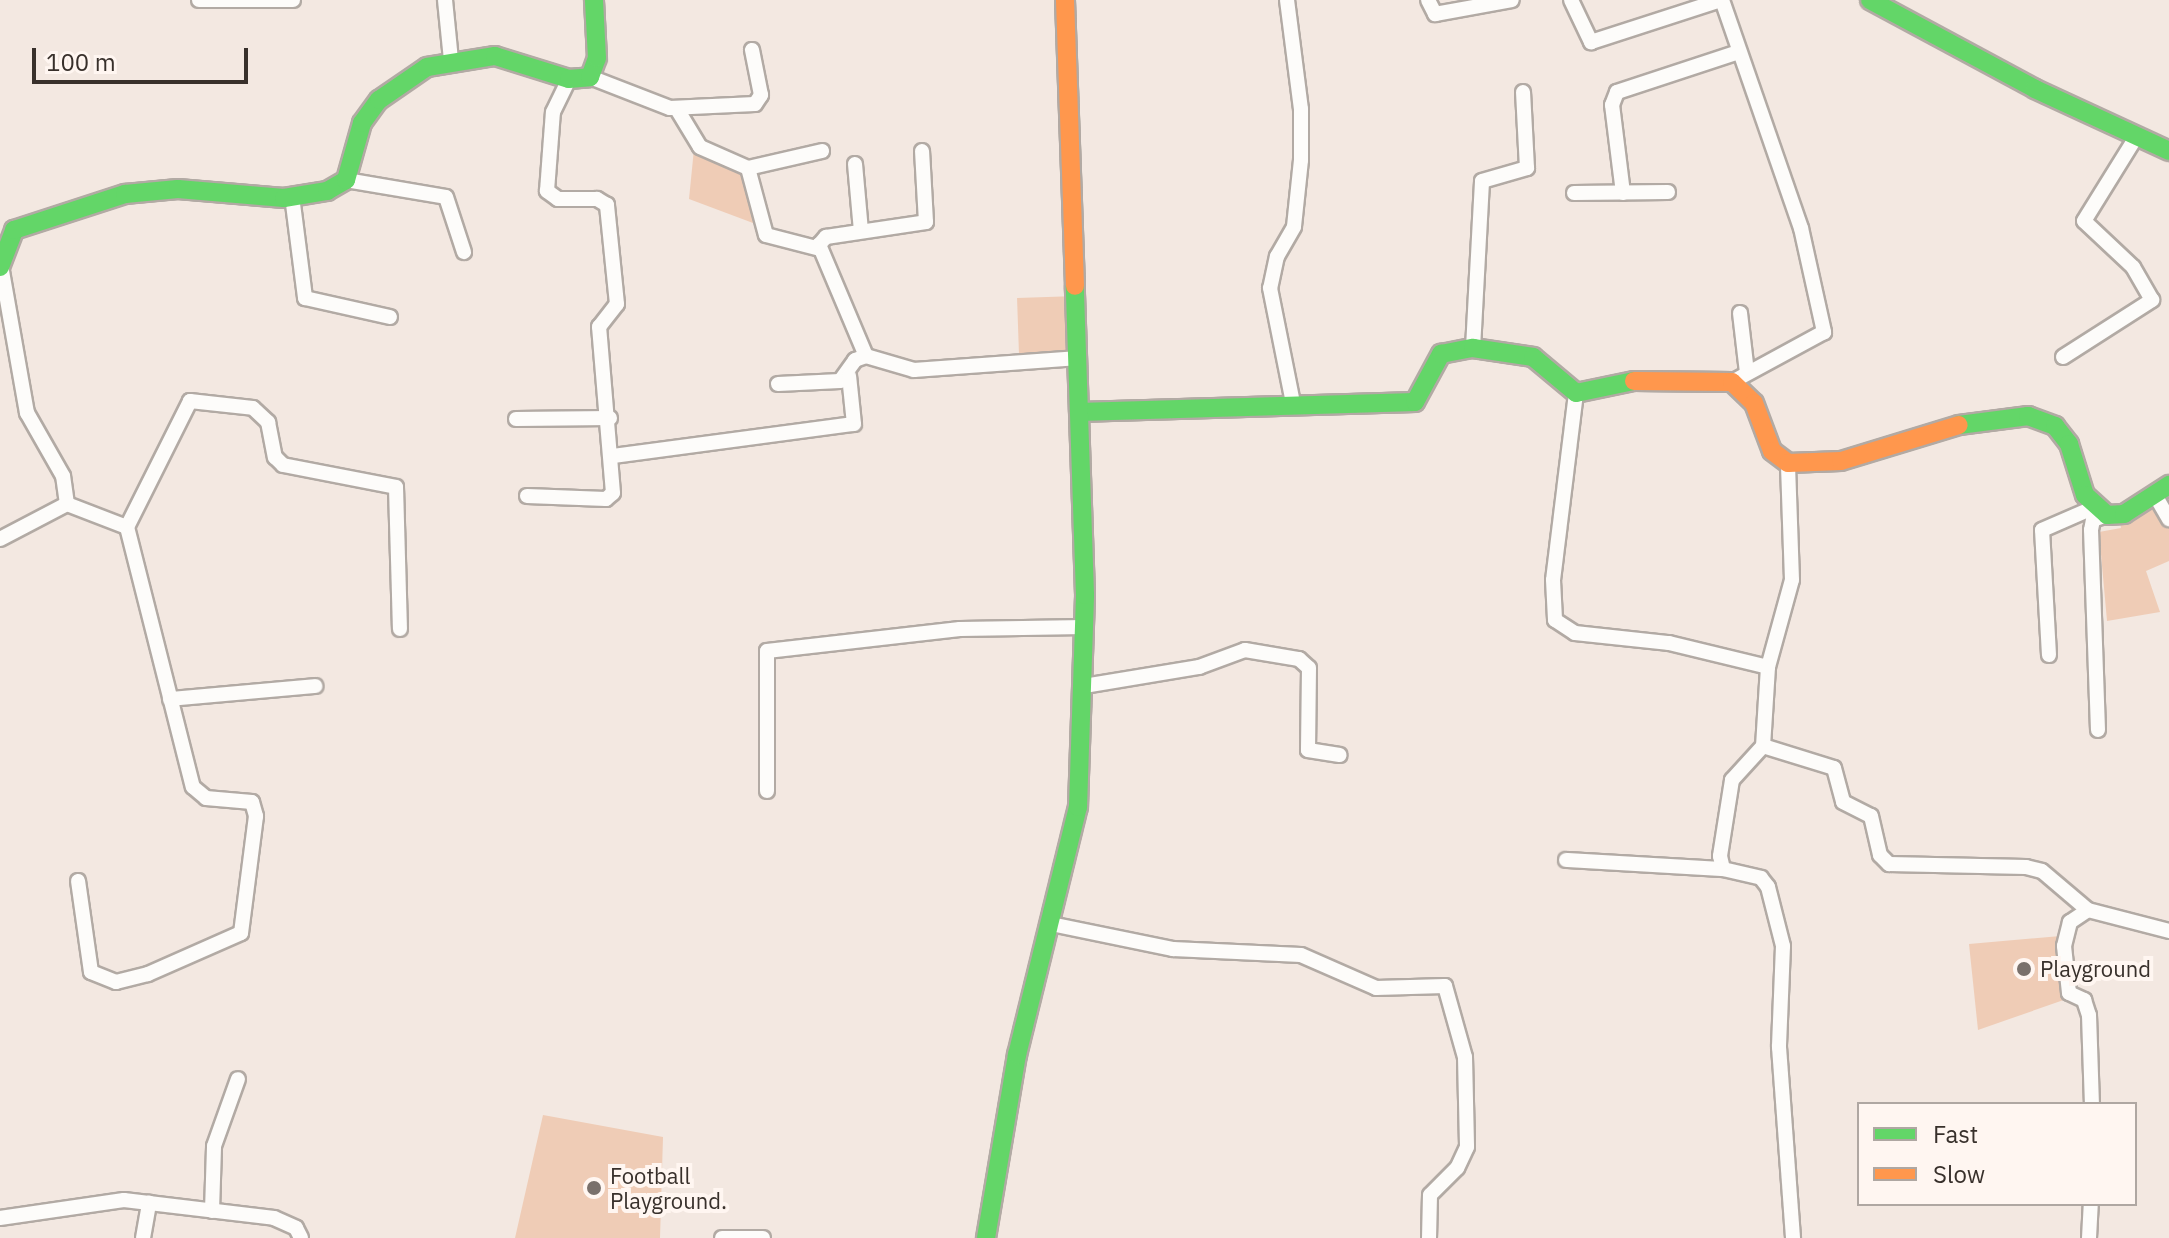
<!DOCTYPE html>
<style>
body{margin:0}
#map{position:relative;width:2169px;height:1238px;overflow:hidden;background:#f3e8e1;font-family:"IBM Plex Sans",sans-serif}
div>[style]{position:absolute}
.green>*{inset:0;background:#efccb6;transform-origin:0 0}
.roads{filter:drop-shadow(2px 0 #b2aaa4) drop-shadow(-2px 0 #b2aaa4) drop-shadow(0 2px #b2aaa4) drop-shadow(0 -2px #b2aaa4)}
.street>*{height:14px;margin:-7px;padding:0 7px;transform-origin:7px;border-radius:7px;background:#fdfcfa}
.fast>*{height:18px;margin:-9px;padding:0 9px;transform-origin:9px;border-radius:9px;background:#63d668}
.slow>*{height:18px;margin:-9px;padding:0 9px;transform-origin:9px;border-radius:9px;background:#ff974d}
.dots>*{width:22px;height:22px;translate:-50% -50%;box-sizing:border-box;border:4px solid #fff6f1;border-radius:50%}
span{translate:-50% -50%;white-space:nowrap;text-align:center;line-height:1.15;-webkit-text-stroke:8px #fff6f1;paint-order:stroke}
.poi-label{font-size:22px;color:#38302b}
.left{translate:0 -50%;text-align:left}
.legend{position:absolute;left:1857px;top:1102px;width:280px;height:104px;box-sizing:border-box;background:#fff6f1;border:2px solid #afa7a2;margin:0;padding:10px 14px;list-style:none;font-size:24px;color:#38302b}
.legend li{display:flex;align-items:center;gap:16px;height:40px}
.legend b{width:40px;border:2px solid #afa7a2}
.scale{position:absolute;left:32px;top:48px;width:216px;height:36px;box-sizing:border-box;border:4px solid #38302b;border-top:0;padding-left:10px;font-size:24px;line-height:28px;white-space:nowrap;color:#38302b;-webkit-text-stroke:6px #fff6f1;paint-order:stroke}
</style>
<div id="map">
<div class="green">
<div style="clip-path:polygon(695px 139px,757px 161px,753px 223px,689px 199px)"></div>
<div style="left:1077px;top:296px;width:62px;height:60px;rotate:88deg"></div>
<div style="clip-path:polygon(2159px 497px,2169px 514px,2169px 561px,2146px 571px,2160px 612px,2107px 621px,2099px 532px,2121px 528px,2119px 518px)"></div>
<div style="clip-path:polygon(2072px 935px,2078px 995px,1978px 1030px,1969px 944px)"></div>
<div style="clip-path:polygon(543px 1115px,663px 1137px,660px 1238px,515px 1238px)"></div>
</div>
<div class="roads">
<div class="street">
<div style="left:199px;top:0;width:94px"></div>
<div style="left:445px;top:0;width:60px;rotate:84.3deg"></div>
<div style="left:1287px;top:0;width:110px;rotate:82.7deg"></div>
<div style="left:1301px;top:109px;width:51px;rotate:90deg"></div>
<div style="left:1301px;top:160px;width:67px;rotate:96deg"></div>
<div style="left:1294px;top:227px;width:34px;rotate:120deg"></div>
<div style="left:1277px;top:256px;width:33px;rotate:102deg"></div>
<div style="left:1270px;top:288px;width:117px;rotate:78.7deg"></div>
<div style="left:1428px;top:0;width:16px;rotate:63deg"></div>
<div style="left:1435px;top:14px;width:78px;rotate:-10.3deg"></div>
<div style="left:1571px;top:0;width:47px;rotate:64.5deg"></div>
<div style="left:1591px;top:42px;width:137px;rotate:-17.9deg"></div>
<div style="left:1722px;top:0;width:241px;rotate:70.9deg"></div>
<div style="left:1801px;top:228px;width:107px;rotate:77.5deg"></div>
<div style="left:1824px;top:332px;width:105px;rotate:151.5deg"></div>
<div style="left:590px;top:77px;width:86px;rotate:21.2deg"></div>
<div style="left:670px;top:108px;width:85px;rotate:-2.7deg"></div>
<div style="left:755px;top:104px;width:11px;rotate:-56deg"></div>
<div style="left:761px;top:95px;width:46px;rotate:-101.3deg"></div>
<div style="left:677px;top:109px;width:44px;rotate:58.8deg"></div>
<div style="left:700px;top:147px;width:52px;rotate:23.6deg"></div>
<div style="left:748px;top:168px;width:69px;rotate:75deg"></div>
<div style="left:766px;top:235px;width:56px;rotate:14.5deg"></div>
<div style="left:855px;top:164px;width:67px;rotate:84.9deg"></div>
<div style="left:748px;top:168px;width:76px;rotate:-12.9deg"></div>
<div style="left:346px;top:180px;width:101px;rotate:9.6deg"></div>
<div style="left:446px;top:197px;width:58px;rotate:71.9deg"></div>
<div style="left:1574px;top:193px;width:94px;rotate:-0.6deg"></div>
<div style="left:1623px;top:193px;width:89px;rotate:-97.1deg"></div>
<div style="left:1612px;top:105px;width:14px;rotate:-69deg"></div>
<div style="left:1617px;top:92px;width:128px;rotate:-18.2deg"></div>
<div style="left:292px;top:196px;width:103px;rotate:82.7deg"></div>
<div style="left:305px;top:298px;width:87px;rotate:12.6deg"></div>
<div style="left:1740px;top:313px;width:60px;rotate:83.3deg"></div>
<div style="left:1473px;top:348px;width:167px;rotate:-86.9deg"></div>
<div style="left:1482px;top:181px;width:47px;rotate:-16.1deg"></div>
<div style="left:1527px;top:168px;width:76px;rotate:-93deg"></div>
<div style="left:866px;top:356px;width:121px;rotate:-112.9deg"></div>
<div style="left:819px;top:245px;width:11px;rotate:-49deg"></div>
<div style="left:826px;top:237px;width:101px;rotate:-8.5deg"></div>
<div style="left:926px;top:222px;width:71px;rotate:-93.2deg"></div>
<div style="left:2063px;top:357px;width:106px;rotate:-32.6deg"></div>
<div style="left:2152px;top:300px;width:38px;rotate:-120deg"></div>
<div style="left:2133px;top:267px;width:67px;rotate:-136.8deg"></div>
<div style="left:2084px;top:221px;width:99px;rotate:-58.2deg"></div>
<div style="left:778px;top:384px;width:62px;rotate:-2.8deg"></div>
<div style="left:840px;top:381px;width:26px;rotate:-54deg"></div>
<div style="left:855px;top:360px;width:12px;rotate:-20deg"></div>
<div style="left:866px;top:356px;width:50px;rotate:16.3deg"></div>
<div style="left:914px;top:370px;width:165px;rotate:-4.2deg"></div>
<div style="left:1576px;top:393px;width:188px;rotate:97deg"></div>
<div style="left:1553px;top:580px;width:40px;rotate:87.1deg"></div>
<div style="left:1555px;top:620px;width:24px;rotate:33deg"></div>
<div style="left:1575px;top:633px;width:95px;rotate:6.1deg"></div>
<div style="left:1669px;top:643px;width:102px;rotate:13.6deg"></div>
<div style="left:1768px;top:667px;width:79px;rotate:93.6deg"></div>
<div style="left:1763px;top:746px;width:46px;rotate:132.4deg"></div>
<div style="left:1732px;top:780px;width:77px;rotate:99deg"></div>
<div style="left:1720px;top:856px;width:13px;rotate:77deg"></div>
<div style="left:1723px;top:869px;width:39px;rotate:13deg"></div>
<div style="left:1761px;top:878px;width:11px;rotate:52deg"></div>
<div style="left:1768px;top:887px;width:61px;rotate:75.7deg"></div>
<div style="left:1783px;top:946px;width:101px;rotate:92.3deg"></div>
<div style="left:1779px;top:1047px;width:192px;rotate:85.8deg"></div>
<div style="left:516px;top:419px;width:94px;rotate:-0.6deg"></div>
<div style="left:613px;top:456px;width:243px;rotate:-7.6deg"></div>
<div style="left:854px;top:424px;width:48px;rotate:-95.9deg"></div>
<div style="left:2155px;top:495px;width:28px;rotate:60deg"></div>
<div style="left:527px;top:496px;width:79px;rotate:2.2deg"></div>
<div style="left:606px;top:499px;width:9px;rotate:-41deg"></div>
<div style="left:613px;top:493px;width:167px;rotate:-94.8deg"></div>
<div style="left:599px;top:327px;width:29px;rotate:-52deg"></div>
<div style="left:617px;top:304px;width:100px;rotate:-95.8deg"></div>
<div style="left:607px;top:205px;width:12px;rotate:-149deg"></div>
<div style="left:597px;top:199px;width:39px;rotate:180deg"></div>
<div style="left:558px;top:199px;width:14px;rotate:-144deg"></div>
<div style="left:547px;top:191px;width:79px;rotate:-85.7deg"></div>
<div style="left:553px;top:112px;width:37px;rotate:-64deg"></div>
<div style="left:67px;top:504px;width:64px;rotate:21deg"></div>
<div style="left:127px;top:527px;width:268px;rotate:75.8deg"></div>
<div style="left:193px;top:787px;width:17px;rotate:40deg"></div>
<div style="left:206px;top:798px;width:46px;rotate:5deg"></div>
<div style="left:252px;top:802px;width:15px;rotate:74deg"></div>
<div style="left:256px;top:816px;width:118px;rotate:97.3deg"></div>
<div style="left:241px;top:933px;width:102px;rotate:156.2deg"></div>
<div style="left:148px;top:974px;width:33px;rotate:166deg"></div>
<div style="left:116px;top:982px;width:27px;rotate:-158deg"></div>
<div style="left:91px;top:972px;width:92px;rotate:-98.1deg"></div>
<div style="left:127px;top:527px;width:141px;rotate:-63.4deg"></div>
<div style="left:190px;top:401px;width:63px;rotate:6.3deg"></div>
<div style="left:253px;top:408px;width:21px;rotate:43deg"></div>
<div style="left:268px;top:422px;width:36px;rotate:79deg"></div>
<div style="left:275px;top:457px;width:11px;rotate:45deg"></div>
<div style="left:283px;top:465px;width:115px;rotate:11deg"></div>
<div style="left:396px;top:487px;width:142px;rotate:88.4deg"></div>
<div style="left:0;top:539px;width:76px;rotate:-27.6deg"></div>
<div style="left:67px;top:504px;width:28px;rotate:-98deg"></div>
<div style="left:63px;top:476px;width:73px;rotate:-119.7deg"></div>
<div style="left:27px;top:413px;width:149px;rotate:-100deg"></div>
<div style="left:2049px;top:655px;width:125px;rotate:-93.2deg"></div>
<div style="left:2042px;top:530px;width:58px;rotate:-23.5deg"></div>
<div style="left:1768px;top:667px;width:90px;rotate:-74.6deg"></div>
<div style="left:1792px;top:580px;width:117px;rotate:-92deg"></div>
<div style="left:1084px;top:686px;width:117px;rotate:-9.4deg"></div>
<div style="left:1199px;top:667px;width:49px;rotate:-20.3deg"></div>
<div style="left:1245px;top:650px;width:55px;rotate:9.5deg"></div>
<div style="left:1299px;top:659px;width:13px;rotate:42deg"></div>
<div style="left:1309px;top:668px;width:82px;rotate:90.7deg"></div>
<div style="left:1308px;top:750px;width:32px;rotate:9deg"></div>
<div style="left:170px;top:699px;width:146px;rotate:-5.1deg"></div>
<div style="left:2098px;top:730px;width:200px;rotate:-92deg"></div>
<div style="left:2091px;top:530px;width:10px;rotate:-79deg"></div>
<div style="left:2093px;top:520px;width:15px;rotate:-20deg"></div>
<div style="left:1763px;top:746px;width:74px;rotate:17.2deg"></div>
<div style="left:1834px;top:768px;width:35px;rotate:75deg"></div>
<div style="left:1843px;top:802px;width:31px;rotate:27deg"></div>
<div style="left:1871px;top:816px;width:40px;rotate:77deg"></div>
<div style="left:1880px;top:855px;width:13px;rotate:45deg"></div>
<div style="left:1889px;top:864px;width:137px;rotate:1.3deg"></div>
<div style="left:2026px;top:867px;width:16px;rotate:14deg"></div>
<div style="left:2042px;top:871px;width:60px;rotate:40.3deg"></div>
<div style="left:2088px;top:910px;width:84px;rotate:14.5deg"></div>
<div style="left:767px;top:791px;width:140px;rotate:-90deg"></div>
<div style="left:767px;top:651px;width:194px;rotate:-6.5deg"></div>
<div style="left:960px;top:629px;width:125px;rotate:-0.9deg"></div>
<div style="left:1566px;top:860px;width:157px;rotate:3.3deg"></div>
<div style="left:2088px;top:910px;width:22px;rotate:146deg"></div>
<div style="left:2070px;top:922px;width:25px;rotate:104deg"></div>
<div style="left:2064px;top:946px;width:47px;rotate:83.9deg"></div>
<div style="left:2069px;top:993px;width:17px;rotate:25deg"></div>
<div style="left:2084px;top:1000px;width:16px;rotate:72deg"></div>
<div style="left:2089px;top:1015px;width:89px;rotate:88.1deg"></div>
<div style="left:1051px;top:924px;width:125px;rotate:11.6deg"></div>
<div style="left:1173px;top:949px;width:128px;rotate:2.7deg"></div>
<div style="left:1301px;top:955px;width:82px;rotate:23.7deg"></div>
<div style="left:1376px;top:988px;width:69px;rotate:-1.7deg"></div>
<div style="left:1445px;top:986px;width:74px;rotate:74.3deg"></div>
<div style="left:1465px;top:1057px;width:90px;rotate:88.7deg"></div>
<div style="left:1467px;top:1147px;width:23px;rotate:115deg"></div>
<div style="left:1457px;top:1168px;width:38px;rotate:135deg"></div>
<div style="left:1430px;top:1195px;width:43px;rotate:91.3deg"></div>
<div style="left:212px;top:1211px;width:65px;rotate:-88.2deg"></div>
<div style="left:214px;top:1146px;width:71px;rotate:-70.3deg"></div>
<div style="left:0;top:1218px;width:125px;rotate:-8.3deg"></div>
<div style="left:124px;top:1200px;width:151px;rotate:6.8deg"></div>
<div style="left:274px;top:1218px;width:24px;rotate:24deg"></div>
<div style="left:296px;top:1228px;width:11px;rotate:63deg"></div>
<div style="left:143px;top:1238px;width:36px;rotate:-80deg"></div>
<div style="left:722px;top:1238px;width:41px"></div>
<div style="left:2089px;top:1238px;width:34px;rotate:-87deg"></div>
</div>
<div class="fast">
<div style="left:1870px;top:0;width:187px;rotate:28.3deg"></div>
<div style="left:2035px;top:89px;width:148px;rotate:24.8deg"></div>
<div style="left:0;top:267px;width:40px;rotate:-69deg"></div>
<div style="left:14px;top:230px;width:117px;rotate:-18deg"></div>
<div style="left:125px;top:194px;width:53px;rotate:-5.4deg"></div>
<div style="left:178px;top:189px;width:106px;rotate:4.9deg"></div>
<div style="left:284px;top:198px;width:44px;rotate:-9.2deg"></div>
<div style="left:327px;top:191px;width:22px;rotate:-30deg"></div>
<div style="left:346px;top:180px;width:59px;rotate:-74.3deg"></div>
<div style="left:362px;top:123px;width:29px;rotate:-54deg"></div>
<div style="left:379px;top:100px;width:58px;rotate:-34.5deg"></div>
<div style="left:427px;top:67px;width:69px;rotate:-9.2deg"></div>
<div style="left:495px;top:56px;width:77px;rotate:17.3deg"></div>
<div style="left:569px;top:79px;width:21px;rotate:-5deg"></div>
<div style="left:590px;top:77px;width:20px;rotate:-70deg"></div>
<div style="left:597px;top:58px;width:58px;rotate:-93deg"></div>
<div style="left:1079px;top:412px;width:336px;rotate:-1.7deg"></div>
<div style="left:1415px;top:402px;width:55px;rotate:-61.6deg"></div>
<div style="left:1441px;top:354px;width:33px;rotate:-11deg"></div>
<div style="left:1473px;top:348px;width:61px;rotate:8.5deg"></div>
<div style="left:1533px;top:357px;width:56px;rotate:39.9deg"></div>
<div style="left:1576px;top:393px;width:59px;rotate:-11.7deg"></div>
<div style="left:1959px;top:425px;width:70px;rotate:-7.4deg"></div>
<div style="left:2028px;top:416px;width:29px;rotate:20deg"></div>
<div style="left:2055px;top:426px;width:23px;rotate:52deg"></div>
<div style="left:2069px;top:444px;width:53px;rotate:72.6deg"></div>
<div style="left:2085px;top:495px;width:30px;rotate:42deg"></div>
<div style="left:2107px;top:515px;width:17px;rotate:-3deg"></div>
<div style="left:2124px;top:514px;width:54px;rotate:-32.8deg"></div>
<div style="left:986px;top:1238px;width:186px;rotate:-80.4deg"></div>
<div style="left:1017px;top:1055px;width:255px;rotate:-76.2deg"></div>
<div style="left:1078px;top:807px;width:212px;rotate:-88.1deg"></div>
<div style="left:1085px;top:595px;width:309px;rotate:-91.9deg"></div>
</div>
<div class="slow">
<div style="left:1065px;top:0;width:286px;rotate:88deg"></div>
<div style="left:1634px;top:381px;width:98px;rotate:0.6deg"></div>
<div style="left:1732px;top:382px;width:30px;rotate:44deg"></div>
<div style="left:1754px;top:403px;width:51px;rotate:69.4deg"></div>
<div style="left:1772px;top:451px;width:20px;rotate:37deg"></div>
<div style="left:1788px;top:463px;width:53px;rotate:-2.2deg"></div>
<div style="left:1841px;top:461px;width:123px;rotate:-17deg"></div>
</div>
</div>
<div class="dots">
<div style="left:2024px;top:969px;background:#79706b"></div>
<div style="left:594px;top:1188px;background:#79706b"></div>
</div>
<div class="poi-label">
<span class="left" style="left:2040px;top:969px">Playground</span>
<span class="left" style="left:610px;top:1188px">Football<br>Playground.</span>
</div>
<ul class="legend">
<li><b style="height:10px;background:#63d668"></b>Fast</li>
<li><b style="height:10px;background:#ff974d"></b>Slow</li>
</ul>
<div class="scale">100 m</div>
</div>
